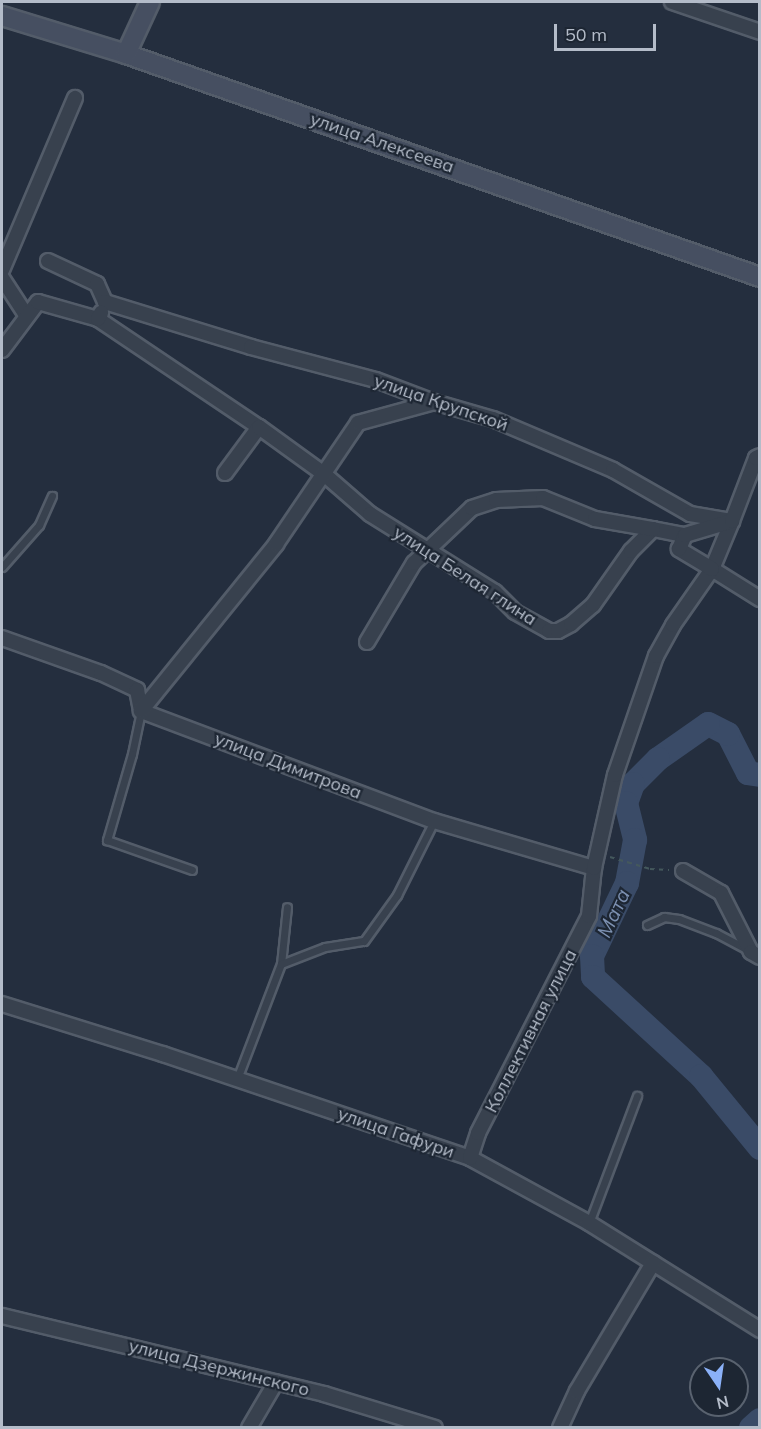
<!DOCTYPE html>
<meta charset="utf-8">
<style>
body{margin:0}
#map{position:relative;width:761px;height:1429px;overflow:hidden;background:#242e3e;font-family:Mulish,sans-serif}
div>[style]{position:absolute}
.river>*{height:24px;margin:-12px;padding:0 12px;transform-origin:12px;border-radius:12px;background:#3a4b67}
.path>*{height:2px;margin-top:-1px;transform-origin:0;background:repeating-linear-gradient(90deg,#44585c 0 4.5px,transparent 0 9px)}
.roads{filter:drop-shadow(2px 0 #535c69) drop-shadow(-2px 0 #535c69) drop-shadow(0 2px #535c69) drop-shadow(0 -2px #535c69)}
.lane>*{height:7px;margin:-3.5px;padding:0 3.5px;transform-origin:3.5px;border-radius:3.5px;background:#38414e}
.street>*{height:14px;margin:-7px;padding:0 7px;transform-origin:7px;border-radius:7px;background:#38414e}
.secondary>*{height:18px;margin:-9px;padding:0 9px;transform-origin:9px;border-radius:9px;background:#464f61}
span{translate:-50% -50%;white-space:nowrap;text-align:center;line-height:1.15;-webkit-text-stroke:4.5px #1d2633;paint-order:stroke}
.street-label{font-size:18px;color:#b4bcc9}
.water-label{font-size:20px;color:#7c90b1;font-style:italic}
.frame{position:absolute;inset:0;border:3px solid #b4bcc9;pointer-events:none}
.north{position:absolute;left:689px;top:1357px;width:60px;height:60px;box-sizing:border-box;background:#1d2633;border:2px solid #59626f;border-radius:50%;rotate:167deg;font-size:16px;font-weight:700;line-height:24px;text-align:center;color:#b4bcc9}
.north::after{content:'';display:block;margin:auto;width:21px;height:27px;background:#8bb1f8;clip-path:polygon(50% 0,100% 100%,50% 72%,0 100%)}
.scale{position:absolute;left:554px;top:24px;width:102px;height:27px;box-sizing:border-box;border:3px solid #b4bcc9;border-top:0;padding-left:8px;font-size:18px;line-height:21px;white-space:nowrap;color:#b4bcc9;-webkit-text-stroke:4px #1d2633;paint-order:stroke}
</style>
<div id="map">
<div class="river">
<div style="left:760px;top:775px;width:12px;rotate:-171deg"></div>
<div style="left:748px;top:773px;width:44px;rotate:-117.1deg"></div>
<div style="left:728px;top:734px;width:22px;rotate:-153deg"></div>
<div style="left:708px;top:724px;width:61px;rotate:145deg"></div>
<div style="left:658px;top:759px;width:35px;rotate:135deg"></div>
<div style="left:633px;top:784px;width:20px;rotate:110deg"></div>
<div style="left:626px;top:803px;width:38px;rotate:76deg"></div>
<div style="left:635px;top:840px;width:44px;rotate:100.5deg"></div>
<div style="left:627px;top:883px;width:81px;rotate:115.6deg"></div>
<div style="left:592px;top:956px;width:21px;rotate:87deg"></div>
<div style="left:593px;top:977px;width:147px;rotate:42.5deg"></div>
<div style="left:701px;top:1076px;width:93px;rotate:50.7deg"></div>
<div style="left:751px;top:1428px;width:12px;rotate:-42deg"></div>
</div>
<div class="path">
<div style="left:610px;top:857px;width:42px;rotate:16.7deg"></div>
<div style="left:650px;top:869px;width:19px;rotate:3deg"></div>
</div>
<div class="roads">
<div class="lane">
<div style="left:2px;top:567px;width:56px;rotate:-48.6deg"></div>
<div style="left:39px;top:525px;width:32px;rotate:-66deg"></div>
<div style="left:141px;top:711px;width:44px;rotate:101.8deg"></div>
<div style="left:132px;top:754px;width:90px;rotate:106.2deg"></div>
<div style="left:107px;top:840px;width:90px;rotate:19.4deg"></div>
<div style="left:647px;top:925px;width:19px;rotate:-25deg"></div>
<div style="left:664px;top:917px;width:15px;rotate:8deg"></div>
<div style="left:679px;top:919px;width:40px;rotate:21deg"></div>
<div style="left:716px;top:933px;width:34px;rotate:28deg"></div>
<div style="left:281px;top:964px;width:57px;rotate:-84deg"></div>
<div style="left:237px;top:1079px;width:123px;rotate:-69.1deg"></div>
<div style="left:281px;top:964px;width:47px;rotate:-21.1deg"></div>
<div style="left:325px;top:947px;width:39px;rotate:-9deg"></div>
<div style="left:364px;top:941px;width:57px;rotate:-54.3deg"></div>
<div style="left:397px;top:895px;width:83px;rotate:-63.4deg"></div>
<div style="left:589px;top:1223px;width:136px;rotate:-69.3deg"></div>
</div>
<div class="street">
<div style="left:672px;top:2px;width:93px;rotate:18.8deg"></div>
<div style="left:48px;top:261px;width:54px;rotate:25.1deg"></div>
<div style="left:97px;top:284px;width:20px;rotate:66deg"></div>
<div style="left:105px;top:302px;width:153px;rotate:17.1deg"></div>
<div style="left:251px;top:347px;width:129px;rotate:14.8deg"></div>
<div style="left:376px;top:380px;width:62px;rotate:20.8deg"></div>
<div style="left:434px;top:402px;width:61px;rotate:16.1deg"></div>
<div style="left:493px;top:419px;width:130px;rotate:23deg"></div>
<div style="left:613px;top:470px;width:89px;rotate:29.7deg"></div>
<div style="left:690px;top:514px;width:43px;rotate:9.5deg"></div>
<div style="left:732px;top:521px;width:52px;rotate:112.6deg"></div>
<div style="left:712px;top:569px;width:57px;rotate:32deg"></div>
<div style="left:2px;top:270px;width:187px;rotate:-67deg"></div>
<div style="left:2px;top:278px;width:44px;rotate:57deg"></div>
<div style="left:98px;top:319px;width:194px;rotate:33.9deg"></div>
<div style="left:2px;top:350px;width:60px;rotate:-53.1deg"></div>
<div style="left:38px;top:302px;width:62px;rotate:15.8deg"></div>
<div style="left:98px;top:319px;width:7px;rotate:-63deg"></div>
<div style="left:225px;top:473px;width:57px;rotate:-53.5deg"></div>
<div style="left:259px;top:427px;width:80px;rotate:35.9deg"></div>
<div style="left:324px;top:474px;width:61px;rotate:41deg"></div>
<div style="left:370px;top:514px;width:147px;rotate:32deg"></div>
<div style="left:495px;top:592px;width:28px;rotate:45deg"></div>
<div style="left:515px;top:612px;width:39px;rotate:29deg"></div>
<div style="left:549px;top:631px;width:9px"></div>
<div style="left:558px;top:631px;width:15px;rotate:-28deg"></div>
<div style="left:571px;top:624px;width:29px;rotate:-41deg"></div>
<div style="left:593px;top:605px;width:66px;rotate:-54.9deg"></div>
<div style="left:631px;top:551px;width:31px;rotate:-45deg"></div>
<div style="left:653px;top:529px;width:33px;rotate:11deg"></div>
<div style="left:2px;top:638px;width:105px;rotate:19.5deg"></div>
<div style="left:101px;top:673px;width:40px;rotate:25deg"></div>
<div style="left:137px;top:690px;width:21px;rotate:79deg"></div>
<div style="left:141px;top:711px;width:313px;rotate:20.6deg"></div>
<div style="left:434px;top:821px;width:167px;rotate:16.4deg"></div>
<div style="left:367px;top:642px;width:92px;rotate:-59.3deg"></div>
<div style="left:414px;top:563px;width:80px;rotate:-43.5deg"></div>
<div style="left:472px;top:508px;width:25px;rotate:-18deg"></div>
<div style="left:496px;top:500px;width:47px;rotate:-2.4deg"></div>
<div style="left:543px;top:498px;width:56px;rotate:22deg"></div>
<div style="left:595px;top:519px;width:59px;rotate:9.8deg"></div>
<div style="left:141px;top:711px;width:215px;rotate:-51deg"></div>
<div style="left:276px;top:544px;width:146px;rotate:-55.9deg"></div>
<div style="left:358px;top:423px;width:79px;rotate:-15.4deg"></div>
<div style="left:683px;top:871px;width:44px;rotate:30.1deg"></div>
<div style="left:721px;top:893px;width:66px;rotate:63deg"></div>
<div style="left:751px;top:952px;width:10px;rotate:29deg"></div>
<div style="left:2px;top:1004px;width:169px;rotate:17.3deg"></div>
<div style="left:163px;top:1054px;width:324px;rotate:18.7deg"></div>
<div style="left:470px;top:1158px;width:136px;rotate:28.6deg"></div>
<div style="left:589px;top:1223px;width:202px;rotate:32deg"></div>
<div style="left:470px;top:1158px;width:26px;rotate:-72deg"></div>
<div style="left:478px;top:1133px;width:244px;rotate:-62.9deg"></div>
<div style="left:589px;top:916px;width:48px;rotate:-84.1deg"></div>
<div style="left:594px;top:868px;width:95px;rotate:-77.3deg"></div>
<div style="left:615px;top:775px;width:126px;rotate:-71deg"></div>
<div style="left:656px;top:656px;width:35px;rotate:-61deg"></div>
<div style="left:673px;top:625px;width:68px;rotate:-55.1deg"></div>
<div style="left:712px;top:569px;width:39px;rotate:-149deg"></div>
<div style="left:679px;top:549px;width:15px;rotate:-67deg"></div>
<div style="left:685px;top:535px;width:49px;rotate:-16.6deg"></div>
<div style="left:732px;top:521px;width:67px;rotate:-69.1deg"></div>
<div style="left:756px;top:458px;width:4px;rotate:-27deg"></div>
<div style="left:2px;top:1316px;width:331px;rotate:13.6deg"></div>
<div style="left:324px;top:1394px;width:116px;rotate:17deg"></div>
<div style="left:249px;top:1428px;width:53px;rotate:-59.6deg"></div>
<div style="left:560px;top:1428px;width:41px;rotate:-65.3deg"></div>
<div style="left:577px;top:1391px;width:149px;rotate:-59.3deg"></div>
</div>
<div class="secondary">
<div style="left:2px;top:16px;width:130px;rotate:17deg"></div>
<div style="left:126px;top:54px;width:672px;rotate:19.38deg"></div>
<div style="left:126px;top:54px;width:57px;rotate:-65.2deg"></div>
</div>
</div>
<div class="street-label">
<span style="left:382px;top:143px;rotate:19deg">улица Алексеева</span>
<span style="left:441px;top:403px;rotate:19deg">улица Крупской</span>
<span style="left:465px;top:576px;rotate:33deg">улица Белая глина</span>
<span style="left:288px;top:766px;rotate:21deg">улица Димитрова</span>
<span style="left:531px;top:1031px;rotate:-63deg">Коллективная улица</span>
<span style="left:396px;top:1133px;rotate:19deg">улица Гафури</span>
<span style="left:219px;top:1368px;rotate:14deg">улица Дзержинского</span>
</div>
<div class="water-label">
<span style="left:613px;top:913px;rotate:-65deg">Мата</span>
</div>
<div class="frame"></div>
<div class="north">N</div>
<div class="scale">50 m</div>
</div>
